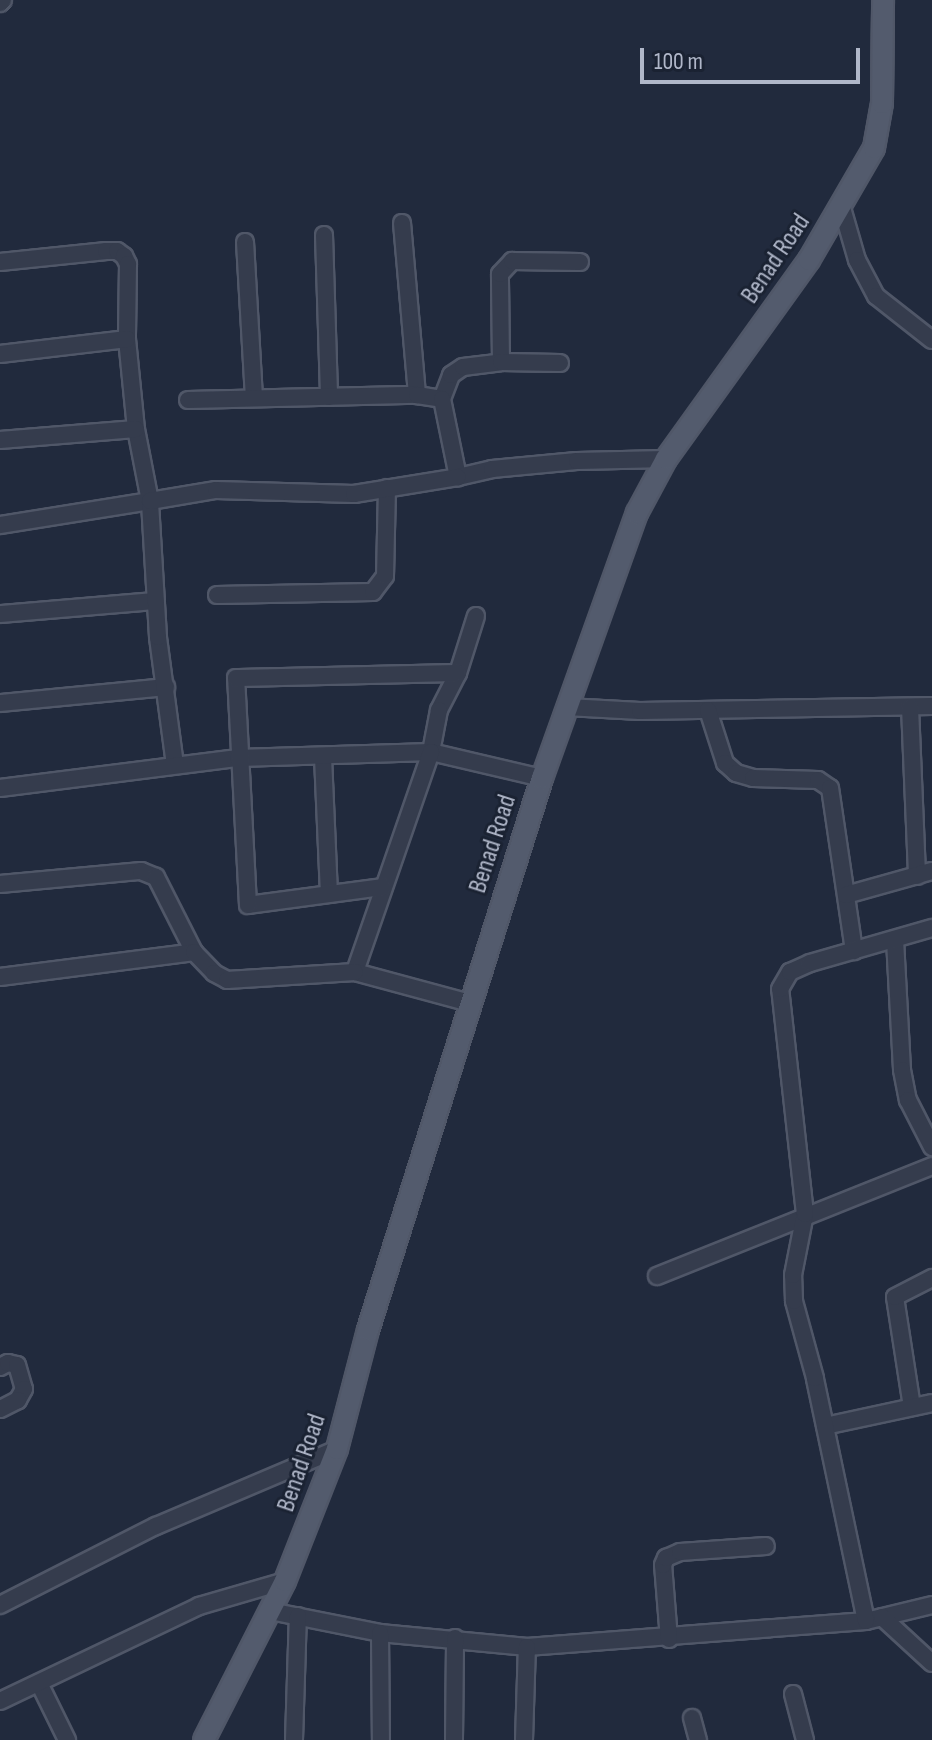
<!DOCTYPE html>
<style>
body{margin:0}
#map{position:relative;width:932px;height:1740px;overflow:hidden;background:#212a3d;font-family:"Sofia Sans Condensed",sans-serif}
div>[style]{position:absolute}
.roads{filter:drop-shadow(2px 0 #505768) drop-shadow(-2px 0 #505768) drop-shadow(0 2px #505768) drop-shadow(0 -2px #505768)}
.minor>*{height:16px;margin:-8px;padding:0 8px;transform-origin:8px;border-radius:8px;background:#353c4d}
.major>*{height:20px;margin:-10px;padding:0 10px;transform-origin:10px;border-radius:10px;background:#535b6d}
span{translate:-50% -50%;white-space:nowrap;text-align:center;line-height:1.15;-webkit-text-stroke:6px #1a2232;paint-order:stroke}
.street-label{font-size:26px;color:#b0b7c9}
.scale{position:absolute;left:640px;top:48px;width:220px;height:36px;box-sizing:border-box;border:4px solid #b0b7c9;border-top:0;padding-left:10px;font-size:24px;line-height:28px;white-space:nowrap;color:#b0b7c9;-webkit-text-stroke:6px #1a2232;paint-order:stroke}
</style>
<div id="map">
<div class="roads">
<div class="minor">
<div style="left:0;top:3px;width:4px;rotate:-45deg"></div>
<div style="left:842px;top:208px;width:54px;rotate:73.9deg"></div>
<div style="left:857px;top:260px;width:41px;rotate:62.2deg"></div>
<div style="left:876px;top:296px;width:71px;rotate:38.2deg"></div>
<div style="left:402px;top:223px;width:173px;rotate:85deg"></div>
<div style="left:324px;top:235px;width:162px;rotate:88.2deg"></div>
<div style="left:245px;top:242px;width:154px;rotate:86.7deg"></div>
<div style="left:0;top:262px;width:107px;rotate:-5.9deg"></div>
<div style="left:106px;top:251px;width:11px"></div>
<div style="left:117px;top:251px;width:9px;rotate:36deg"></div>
<div style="left:124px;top:256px;width:9px;rotate:63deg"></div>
<div style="left:128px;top:264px;width:75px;rotate:90.8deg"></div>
<div style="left:127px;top:339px;width:90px;rotate:84.3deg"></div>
<div style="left:136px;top:429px;width:73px;rotate:79deg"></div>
<div style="left:150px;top:501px;width:152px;rotate:170.9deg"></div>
<div style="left:0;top:354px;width:128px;rotate:-6.7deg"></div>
<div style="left:501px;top:362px;width:88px;rotate:-90.7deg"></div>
<div style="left:500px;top:274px;width:18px;rotate:-47deg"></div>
<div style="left:512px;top:261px;width:68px;rotate:0.8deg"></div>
<div style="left:442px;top:399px;width:26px;rotate:-69deg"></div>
<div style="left:451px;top:375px;width:14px;rotate:-34deg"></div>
<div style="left:463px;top:367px;width:38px;rotate:-7deg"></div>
<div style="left:501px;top:362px;width:59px;rotate:1deg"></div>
<div style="left:188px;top:400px;width:229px;rotate:-1.3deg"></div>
<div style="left:417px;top:395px;width:25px;rotate:9deg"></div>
<div style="left:442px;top:399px;width:80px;rotate:78.4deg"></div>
<div style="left:458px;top:477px;width:35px;rotate:-13deg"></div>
<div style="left:492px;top:469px;width:85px;rotate:-5.4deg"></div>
<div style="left:577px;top:461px;width:89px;rotate:-1.3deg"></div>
<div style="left:0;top:440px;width:136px;rotate:-4.6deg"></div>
<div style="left:217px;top:595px;width:156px;rotate:-1.1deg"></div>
<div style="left:373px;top:592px;width:20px;rotate:-53deg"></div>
<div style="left:385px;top:576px;width:88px;rotate:-88.7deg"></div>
<div style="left:0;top:614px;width:156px;rotate:-4.8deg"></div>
<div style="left:476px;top:616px;width:60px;rotate:107.5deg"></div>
<div style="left:458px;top:673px;width:42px;rotate:117.2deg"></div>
<div style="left:439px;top:710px;width:43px;rotate:100.8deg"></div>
<div style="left:431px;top:752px;width:114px;rotate:13.2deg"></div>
<div style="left:0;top:703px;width:167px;rotate:-5.5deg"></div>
<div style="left:567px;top:707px;width:73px;rotate:3.1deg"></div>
<div style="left:640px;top:711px;width:292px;rotate:-1deg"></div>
<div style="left:910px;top:707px;width:169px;rotate:87.6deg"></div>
<div style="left:708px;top:710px;width:56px;rotate:72.2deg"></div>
<div style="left:725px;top:763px;width:15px;rotate:42deg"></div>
<div style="left:736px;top:773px;width:18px;rotate:16deg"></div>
<div style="left:753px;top:778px;width:65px;rotate:1.8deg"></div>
<div style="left:818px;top:780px;width:14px;rotate:34deg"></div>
<div style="left:830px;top:788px;width:165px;rotate:81.6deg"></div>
<div style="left:323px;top:757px;width:137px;rotate:87.5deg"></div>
<div style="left:175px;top:765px;width:129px;rotate:-97.6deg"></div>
<div style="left:158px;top:637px;width:136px;rotate:-93.4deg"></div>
<div style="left:150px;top:501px;width:67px;rotate:-9.5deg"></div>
<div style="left:216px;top:490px;width:138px;rotate:1.7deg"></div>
<div style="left:354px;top:494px;width:105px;rotate:-9.3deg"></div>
<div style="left:0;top:788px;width:240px;rotate:-7.2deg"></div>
<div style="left:238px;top:758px;width:193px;rotate:-1.8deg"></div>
<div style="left:431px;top:752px;width:233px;rotate:109.1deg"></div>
<div style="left:355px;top:972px;width:119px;rotate:15.1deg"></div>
<div style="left:0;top:884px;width:142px;rotate:-5.3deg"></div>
<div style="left:141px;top:871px;width:16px;rotate:22deg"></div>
<div style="left:156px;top:877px;width:84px;rotate:63.1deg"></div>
<div style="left:383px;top:887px;width:136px;rotate:172.4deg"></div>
<div style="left:248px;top:905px;width:227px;rotate:-93deg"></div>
<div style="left:236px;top:678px;width:222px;rotate:-1.3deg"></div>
<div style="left:846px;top:895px;width:89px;rotate:-15.6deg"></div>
<div style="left:895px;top:940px;width:130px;rotate:86.9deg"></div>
<div style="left:902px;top:1070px;width:31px;rotate:79deg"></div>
<div style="left:908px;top:1100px;width:53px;rotate:62.9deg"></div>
<div style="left:0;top:977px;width:196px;rotate:-7.3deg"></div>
<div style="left:194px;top:952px;width:29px;rotate:46deg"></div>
<div style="left:214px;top:973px;width:15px;rotate:28deg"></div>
<div style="left:227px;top:980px;width:128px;rotate:-3.6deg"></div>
<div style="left:657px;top:1276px;width:296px;rotate:-21.8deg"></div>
<div style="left:0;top:1367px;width:9px;rotate:-27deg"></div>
<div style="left:8px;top:1363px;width:9px;rotate:13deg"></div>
<div style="left:17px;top:1365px;width:25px;rotate:74deg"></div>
<div style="left:24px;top:1389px;width:13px;rotate:119deg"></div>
<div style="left:18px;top:1400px;width:20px;rotate:153deg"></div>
<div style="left:912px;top:1407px;width:111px;rotate:-98.8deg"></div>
<div style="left:895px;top:1297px;width:42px;rotate:-27.2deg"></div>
<div style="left:825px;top:1426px;width:109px;rotate:-12.1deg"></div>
<div style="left:0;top:1605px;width:175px;rotate:-26.9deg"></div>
<div style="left:156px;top:1526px;width:197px;rotate:-23deg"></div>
<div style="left:270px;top:1611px;width:112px;rotate:11.3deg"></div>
<div style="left:380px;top:1633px;width:148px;rotate:5.4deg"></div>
<div style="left:527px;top:1647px;width:340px;rotate:-4.4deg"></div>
<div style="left:866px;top:1621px;width:68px;rotate:-13.6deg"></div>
<div style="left:882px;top:1617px;width:68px;rotate:42.6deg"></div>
<div style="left:866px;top:1621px;width:248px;rotate:-101.9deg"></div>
<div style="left:815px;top:1378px;width:80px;rotate:-105.3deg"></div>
<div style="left:794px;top:1301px;width:26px;rotate:-92deg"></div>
<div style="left:793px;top:1275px;width:62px;rotate:-78.9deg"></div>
<div style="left:805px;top:1214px;width:226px;rotate:-96.3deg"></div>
<div style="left:780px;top:989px;width:20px;rotate:-60deg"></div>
<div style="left:790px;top:972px;width:22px;rotate:-24deg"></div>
<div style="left:810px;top:963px;width:127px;rotate:-16deg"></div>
<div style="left:380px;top:1633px;width:107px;rotate:89.5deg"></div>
<div style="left:669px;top:1639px;width:74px;rotate:-94.6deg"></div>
<div style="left:663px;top:1565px;width:8px;rotate:-67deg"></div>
<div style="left:666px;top:1558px;width:15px;rotate:-23deg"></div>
<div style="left:680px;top:1552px;width:86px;rotate:-4deg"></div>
<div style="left:39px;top:1683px;width:64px;rotate:63.8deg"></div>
<div style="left:793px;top:1694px;width:48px;rotate:75.4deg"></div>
<div style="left:0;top:1701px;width:221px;rotate:-25.5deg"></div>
<div style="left:199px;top:1606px;width:90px;rotate:-16.2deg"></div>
<div style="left:692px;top:1718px;width:23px;rotate:75deg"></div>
<div style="left:294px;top:1740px;width:124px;rotate:-88.2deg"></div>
<div style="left:454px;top:1740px;width:102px;rotate:-89.4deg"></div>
<div style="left:524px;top:1740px;width:93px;rotate:-88.2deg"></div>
</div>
<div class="major">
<div style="left:204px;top:1740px;width:178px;rotate:-63deg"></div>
<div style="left:285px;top:1581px;width:142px;rotate:-68.5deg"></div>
<div style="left:337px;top:1449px;width:123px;rotate:-75.4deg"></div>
<div style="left:368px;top:1330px;width:579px;rotate:-72.5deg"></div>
<div style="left:542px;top:778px;width:282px;rotate:-70.3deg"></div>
<div style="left:637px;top:513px;width:61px;rotate:-61.8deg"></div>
<div style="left:666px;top:459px;width:245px;rotate:-54.3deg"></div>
<div style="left:809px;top:260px;width:129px;rotate:-59.9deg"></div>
<div style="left:874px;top:148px;width:46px;rotate:-79.9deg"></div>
<div style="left:882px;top:103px;width:103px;rotate:-89.4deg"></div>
</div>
</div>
<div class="street-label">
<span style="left:776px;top:259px;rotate:-56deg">Benad Road</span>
<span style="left:493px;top:844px;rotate:-72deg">Benad Road</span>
<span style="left:302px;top:1463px;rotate:-71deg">Benad Road</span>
</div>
<div class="scale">100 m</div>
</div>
